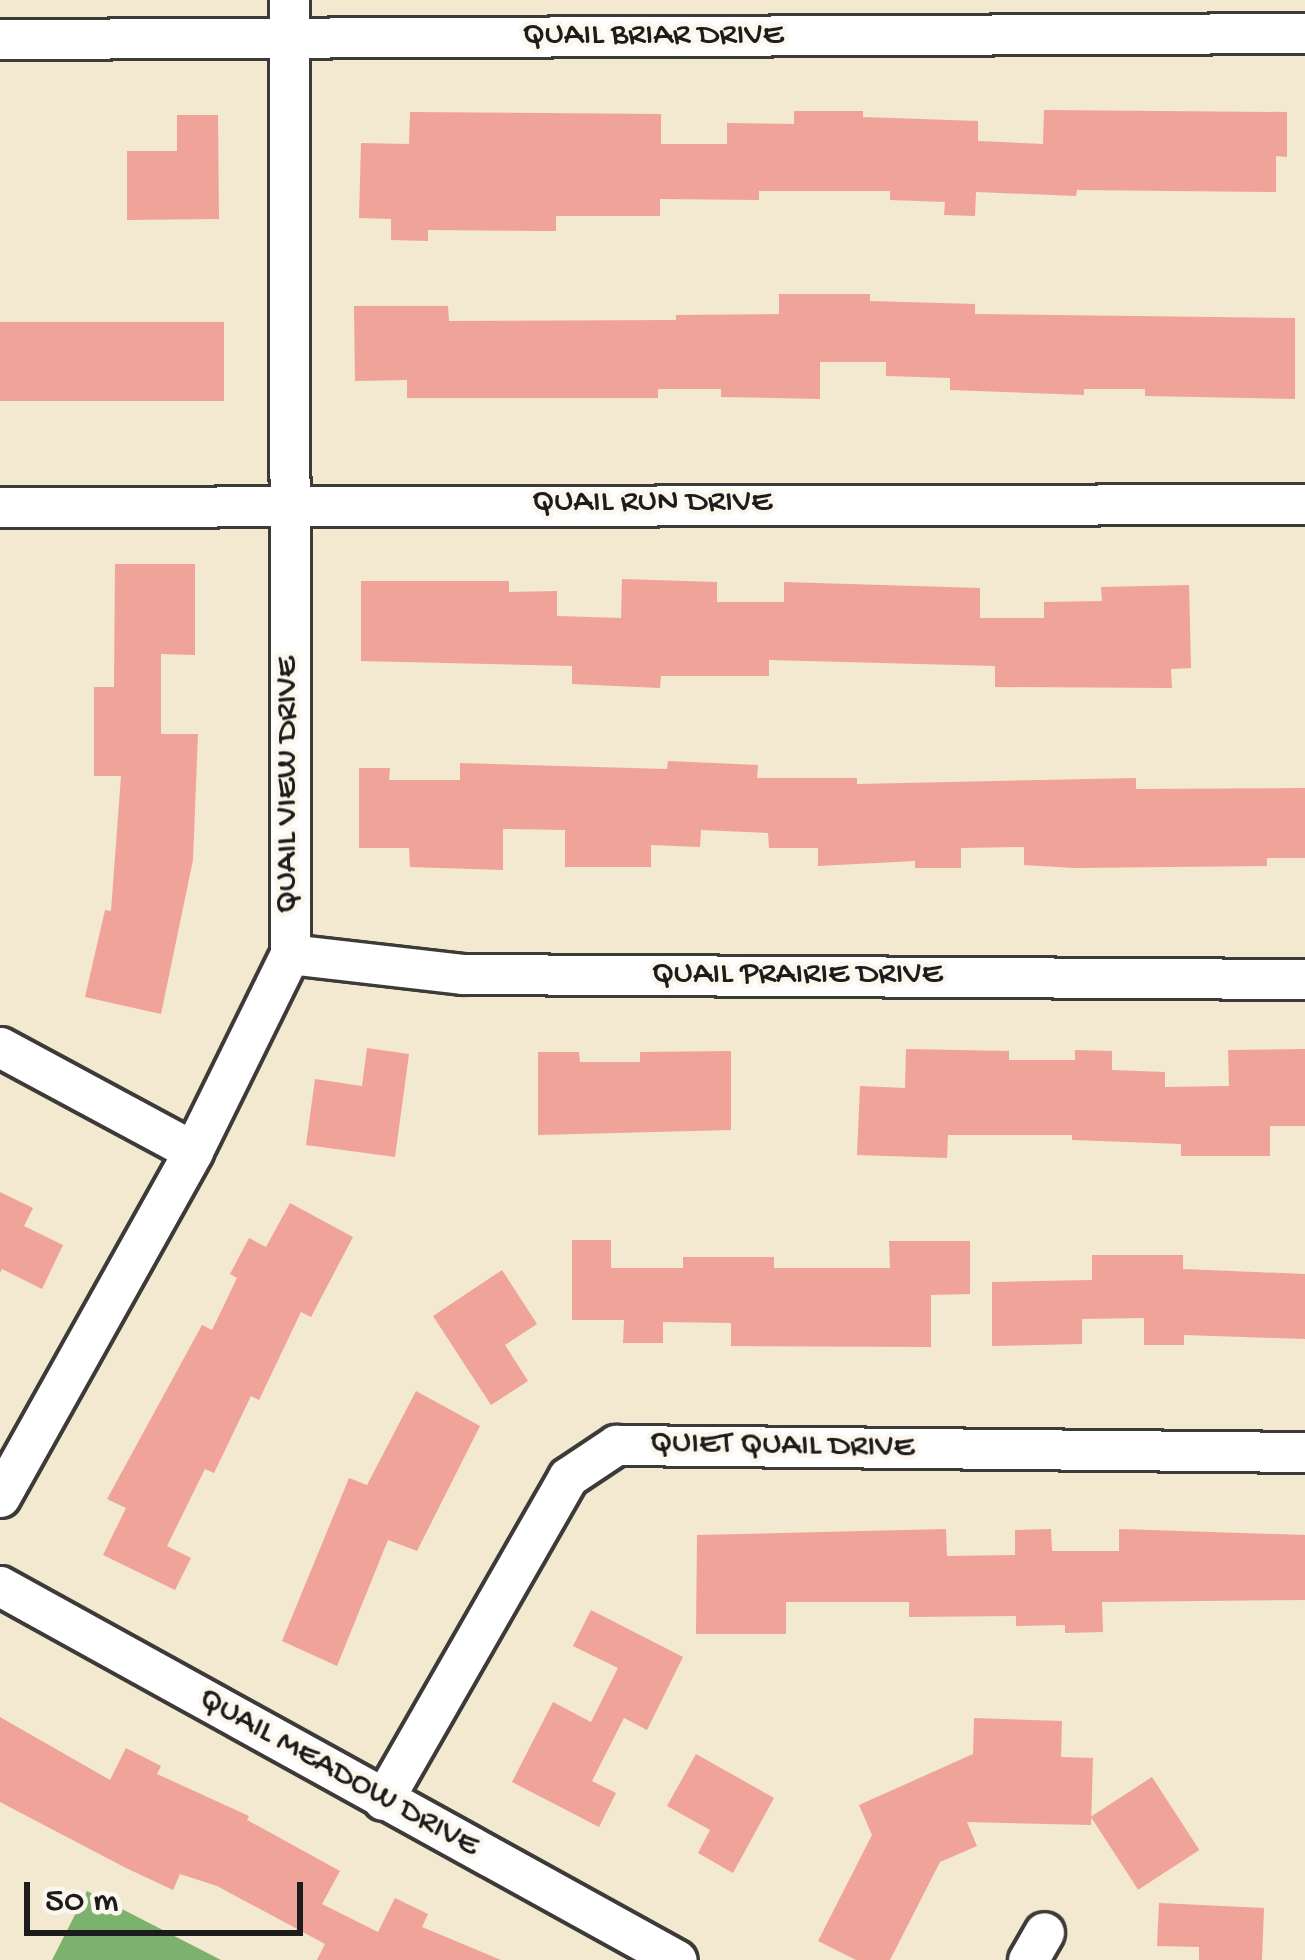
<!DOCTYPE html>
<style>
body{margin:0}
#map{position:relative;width:1305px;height:1960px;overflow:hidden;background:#f3e8d0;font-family:"Gochi Hand",sans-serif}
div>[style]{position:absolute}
.forest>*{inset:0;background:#7db26e}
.building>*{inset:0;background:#f0a399;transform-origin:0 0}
.roads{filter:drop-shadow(3px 0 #3c3b37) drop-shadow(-3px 0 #3c3b37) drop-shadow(0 3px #3c3b37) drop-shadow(0 -3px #3c3b37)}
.minor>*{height:39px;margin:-19.5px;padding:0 19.5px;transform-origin:19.5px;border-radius:19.5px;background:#fff}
span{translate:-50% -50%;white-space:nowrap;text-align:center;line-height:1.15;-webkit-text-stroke:9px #fbf7ec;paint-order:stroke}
.street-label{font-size:33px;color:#1c1c1c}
.scale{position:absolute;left:24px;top:1882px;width:279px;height:54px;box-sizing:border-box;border:6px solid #1c1c1c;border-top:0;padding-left:15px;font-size:36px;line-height:42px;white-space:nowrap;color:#1c1c1c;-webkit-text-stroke:9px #fbf7ec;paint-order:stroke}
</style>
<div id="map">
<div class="forest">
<div style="clip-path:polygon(87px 1891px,221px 1960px,52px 1960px)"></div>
</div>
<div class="building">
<div style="clip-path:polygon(1044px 110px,1287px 112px,1287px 157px,1276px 156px,1276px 192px,1077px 190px,1076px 196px,976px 192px,975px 216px,944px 215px,945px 202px,890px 200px,890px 191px,759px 191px,759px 200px,660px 199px,660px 216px,556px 216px,556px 231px,428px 230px,428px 241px,391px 240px,391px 219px,359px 218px,361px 143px,409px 144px,410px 112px,661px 114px,661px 144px,727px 144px,727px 123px,794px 124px,794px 111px,863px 111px,863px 117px,978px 121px,978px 141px,1043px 144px)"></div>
<div style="clip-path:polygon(177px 115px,218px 115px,219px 219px,127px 220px,127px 151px,177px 151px)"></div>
<div style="clip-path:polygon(779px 294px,870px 294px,870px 301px,975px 304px,975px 314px,1295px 318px,1295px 399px,1145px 396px,1145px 389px,1084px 389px,1084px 395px,950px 390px,950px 378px,886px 376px,886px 362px,820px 362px,820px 399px,721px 397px,721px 389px,658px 389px,658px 398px,407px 398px,407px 380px,355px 381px,354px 306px,448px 306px,449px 321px,676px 320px,676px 315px,779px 314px)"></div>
<div style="left:0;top:322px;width:224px;height:79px"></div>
<div style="clip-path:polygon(115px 564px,195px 564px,195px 655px,161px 654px,161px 734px,198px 734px,193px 860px,161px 1014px,85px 997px,105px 910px,111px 911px,121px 776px,94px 776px,94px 687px,114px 687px)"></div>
<div style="clip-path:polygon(622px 579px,717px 582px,717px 602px,784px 602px,784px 582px,980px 588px,980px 618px,1044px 618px,1044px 602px,1102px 601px,1101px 587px,1189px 585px,1191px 668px,1171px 669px,1172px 688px,995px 687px,995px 666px,769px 660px,769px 676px,661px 676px,660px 688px,572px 684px,572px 666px,361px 661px,361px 581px,509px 581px,509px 592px,557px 591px,557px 616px,621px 618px)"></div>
<div style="clip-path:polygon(668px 761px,758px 765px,757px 778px,857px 778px,857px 784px,1136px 778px,1136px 789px,1305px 788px,1305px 858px,1267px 858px,1267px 866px,1074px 868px,1024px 865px,1024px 847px,961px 848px,961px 868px,915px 868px,915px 861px,818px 866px,818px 848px,769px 848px,768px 833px,701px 830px,700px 847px,651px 845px,651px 867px,565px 867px,565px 830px,503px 829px,503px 870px,410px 867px,409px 848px,359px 848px,359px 768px,390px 768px,389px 780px,460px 780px,460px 763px,667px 769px)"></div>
<div style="clip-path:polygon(367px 1048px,409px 1054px,395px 1157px,306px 1145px,315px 1079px,362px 1086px)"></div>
<div style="clip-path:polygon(906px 1049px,1009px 1051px,1009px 1060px,1075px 1060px,1075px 1050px,1112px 1051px,1112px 1070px,1165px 1072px,1165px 1087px,1229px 1086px,1228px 1050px,1305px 1049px,1305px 1126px,1270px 1126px,1270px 1156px,1181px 1156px,1181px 1144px,1072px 1140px,1072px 1135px,948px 1135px,947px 1158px,857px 1155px,860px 1086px,905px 1088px)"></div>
<div style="clip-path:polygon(731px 1051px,731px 1130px,538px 1135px,538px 1052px,579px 1052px,580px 1062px,640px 1062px,640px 1052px)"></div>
<div style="clip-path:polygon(0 1192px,33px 1208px,24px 1226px,63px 1245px,42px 1289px,2px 1269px,0 1273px)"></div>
<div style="clip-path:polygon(290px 1203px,353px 1237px,311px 1317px,301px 1312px,259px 1400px,251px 1396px,214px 1473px,205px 1469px,167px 1546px,191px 1558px,175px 1590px,103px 1555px,126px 1508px,107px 1499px,202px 1325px,212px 1330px,237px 1278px,230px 1274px,249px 1238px,266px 1247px)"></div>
<div style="clip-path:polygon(572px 1240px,611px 1240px,611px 1268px,683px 1268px,683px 1257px,774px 1257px,774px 1268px,890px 1268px,889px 1241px,970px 1241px,970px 1294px,931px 1295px,931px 1347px,731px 1346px,731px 1323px,663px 1322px,663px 1343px,623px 1343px,624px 1320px,572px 1320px)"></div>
<div style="clip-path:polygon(1092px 1255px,1183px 1255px,1183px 1269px,1305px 1274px,1305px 1339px,1184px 1335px,1184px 1345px,1144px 1345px,1144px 1318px,1082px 1319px,1082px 1344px,992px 1346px,992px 1282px,1092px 1280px)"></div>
<div style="clip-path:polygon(502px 1270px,537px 1324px,505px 1345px,528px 1381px,491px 1405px,433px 1316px)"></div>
<div style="clip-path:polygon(416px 1391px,480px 1426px,417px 1551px,388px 1540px,337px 1666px,282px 1641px,349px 1478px,367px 1485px)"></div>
<div style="clip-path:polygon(946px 1529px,947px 1556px,1015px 1555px,1015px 1530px,1051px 1529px,1052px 1551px,1119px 1551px,1119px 1529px,1305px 1535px,1305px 1600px,1102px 1602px,1103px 1632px,1065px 1633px,1065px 1625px,1016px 1626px,1016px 1616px,909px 1617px,909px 1602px,786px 1602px,786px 1634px,696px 1634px,697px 1535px)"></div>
<div style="clip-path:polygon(591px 1610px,683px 1657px,647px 1730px,624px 1718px,592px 1781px,616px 1793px,599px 1827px,512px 1782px,553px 1702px,591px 1722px,618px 1668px,573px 1646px)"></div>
<div style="clip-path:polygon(0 1717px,110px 1780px,126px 1748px,161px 1766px,157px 1774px,249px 1816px,247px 1820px,340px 1871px,322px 1904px,378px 1932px,395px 1898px,428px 1914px,422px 1927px,501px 1960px,317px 1960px,325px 1944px,217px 1886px,180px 1874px,173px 1890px,126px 1868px,0 1802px)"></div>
<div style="clip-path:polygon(974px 1718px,1062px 1721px,1061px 1757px,1093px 1758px,1091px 1825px,967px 1822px,977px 1846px,940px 1862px,890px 1960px,856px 1960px,818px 1941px,872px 1835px,859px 1805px,973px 1754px)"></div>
<div style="clip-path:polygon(696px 1754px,774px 1798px,733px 1873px,698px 1853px,710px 1830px,667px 1806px)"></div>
<div style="left:1152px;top:1777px;width:87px;height:73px;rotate:57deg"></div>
<div style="clip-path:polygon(1159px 1903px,1264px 1908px,1262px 1960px,1199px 1960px,1199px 1947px,1157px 1946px)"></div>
</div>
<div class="roads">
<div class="minor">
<div style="left:0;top:39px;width:1305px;rotate:-0.26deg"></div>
<div style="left:0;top:507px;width:1305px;rotate:-0.13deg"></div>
<div style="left:290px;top:954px;width:173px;rotate:6.6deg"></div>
<div style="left:462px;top:974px;width:843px;rotate:0.34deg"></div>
<div style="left:0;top:1047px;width:219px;rotate:28.3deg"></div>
<div style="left:0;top:1497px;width:396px;rotate:-60.8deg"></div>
<div style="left:193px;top:1151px;width:220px;rotate:-63.8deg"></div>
<div style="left:290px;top:954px;width:954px;rotate:-90.06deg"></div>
<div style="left:0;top:1586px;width:773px;rotate:28.92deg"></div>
<div style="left:383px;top:1800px;width:372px;rotate:-60.2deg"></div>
<div style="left:568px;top:1477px;width:58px;rotate:-33.7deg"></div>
<div style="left:616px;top:1445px;width:689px;rotate:0.58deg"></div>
<div style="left:1028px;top:1960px;width:32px;rotate:-60deg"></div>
</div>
</div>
<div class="street-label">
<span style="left:653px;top:37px">QUAIL BRIAR DRIVE</span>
<span style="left:652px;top:504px">QUAIL RUN DRIVE</span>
<span style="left:289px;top:785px;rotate:-90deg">QUAIL VIEW DRIVE</span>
<span style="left:797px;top:976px">QUAIL PRAIRIE DRIVE</span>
<span style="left:782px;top:1447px;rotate:1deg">QUIET QUAIL DRIVE</span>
<span style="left:338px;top:1774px;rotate:29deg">QUAIL MEADOW DRIVE</span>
</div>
<div class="scale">50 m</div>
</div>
